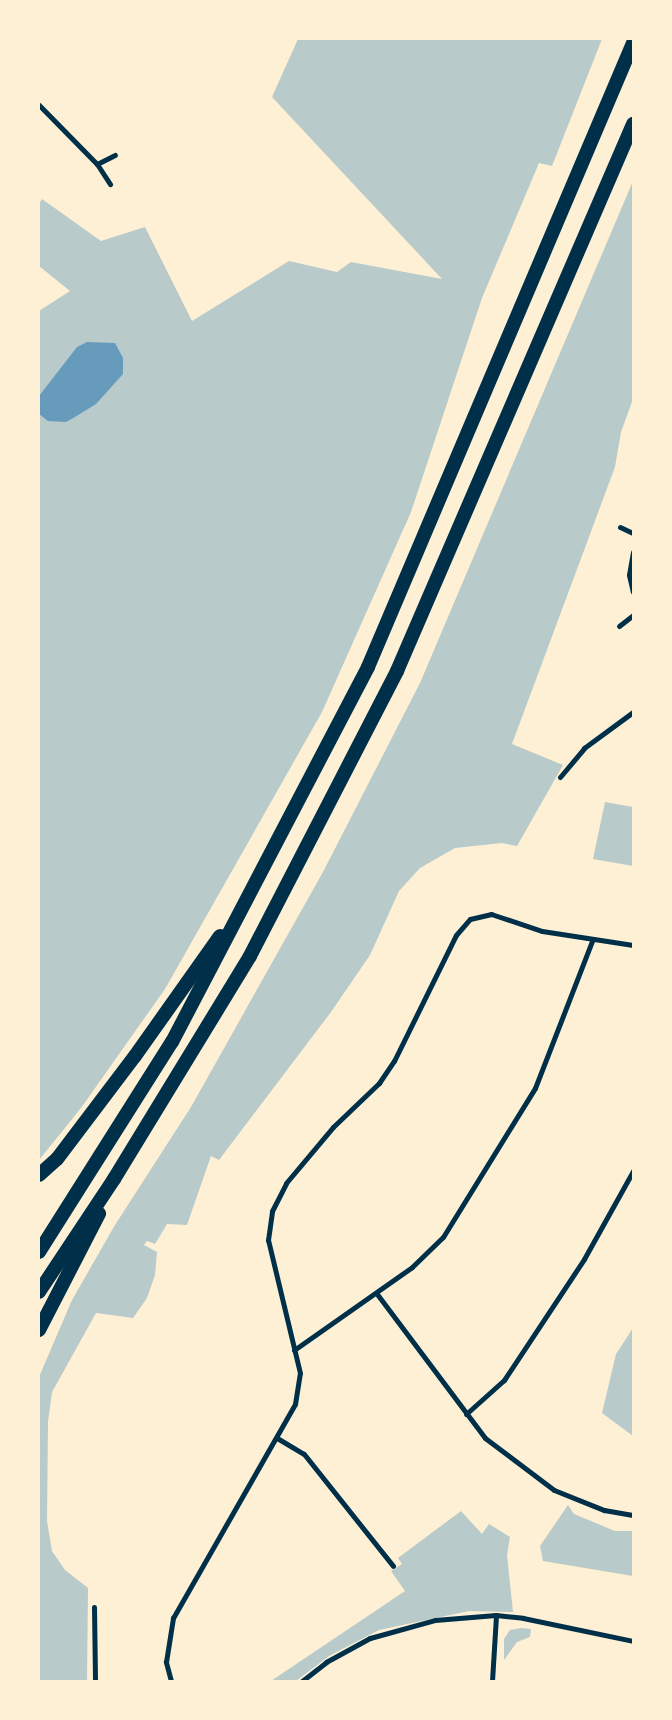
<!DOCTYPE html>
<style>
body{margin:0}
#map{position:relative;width:672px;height:1720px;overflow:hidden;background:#fdf0d5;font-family:Manrope,sans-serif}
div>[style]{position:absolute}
.green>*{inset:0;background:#b9caca}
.water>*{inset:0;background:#669bbc}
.minor>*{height:5px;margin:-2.5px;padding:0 2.5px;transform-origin:2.5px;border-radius:2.5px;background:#003049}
.motorway>*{height:14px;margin:-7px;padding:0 7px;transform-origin:7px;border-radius:7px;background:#003049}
span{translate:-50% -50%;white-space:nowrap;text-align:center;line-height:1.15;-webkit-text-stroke:4.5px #fdf0d5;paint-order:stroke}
.frame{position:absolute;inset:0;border:40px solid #fdf0d5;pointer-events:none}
</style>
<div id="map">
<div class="green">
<div style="clip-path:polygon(298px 39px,602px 39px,552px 166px,539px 163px,482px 298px,411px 512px,322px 712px,165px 989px,81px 1108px,39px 1160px,39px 311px,70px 291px,39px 266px,39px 204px,42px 199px,101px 241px,145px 227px,192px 321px,289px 261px,337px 272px,351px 262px,442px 279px,272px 97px)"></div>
<div style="clip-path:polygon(633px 181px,633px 399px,621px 432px,615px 467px,512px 744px,563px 765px,517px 846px,502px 843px,455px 848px,420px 868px,399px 891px,370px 955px,331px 1012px,219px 1160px,211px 1156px,187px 1225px,167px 1224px,155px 1244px,147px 1241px,144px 1245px,157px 1252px,155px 1275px,147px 1298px,133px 1318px,96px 1313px,52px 1392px,48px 1422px,47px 1521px,52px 1551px,65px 1570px,88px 1588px,87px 1681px,39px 1681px,39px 1377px,72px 1300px,115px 1225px,191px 1107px,323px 872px,420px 683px)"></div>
<div style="clip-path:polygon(605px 802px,633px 807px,633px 866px,593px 859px)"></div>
<div style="clip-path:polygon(633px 1328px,633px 1436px,602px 1413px,616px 1354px)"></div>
<div style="clip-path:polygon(568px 1505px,574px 1514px,615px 1531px,633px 1531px,633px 1576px,543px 1561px,540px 1546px)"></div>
<div style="clip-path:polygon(461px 1511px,482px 1534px,489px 1524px,510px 1537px,507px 1555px,513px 1612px,469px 1611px,379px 1630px,329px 1656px,296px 1681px,271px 1681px,405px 1591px,391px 1571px,402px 1564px,398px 1558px)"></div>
<div style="clip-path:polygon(521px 1628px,531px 1629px,530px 1637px,517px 1642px,504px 1660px,504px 1639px,510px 1630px)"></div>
</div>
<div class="water">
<div style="clip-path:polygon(87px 342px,115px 343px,123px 358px,123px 374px,96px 404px,75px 417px,66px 422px,48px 421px,39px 414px,39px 396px,77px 347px)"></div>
</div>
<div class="minor">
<div style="left:39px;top:105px;width:83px;rotate:45.5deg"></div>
<div style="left:97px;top:164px;width:24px;rotate:57deg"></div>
<div style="left:97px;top:164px;width:20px;rotate:-27deg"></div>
<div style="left:620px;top:527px;width:14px;rotate:25deg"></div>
<div style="left:633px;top:552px;width:23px;rotate:100deg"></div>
<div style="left:629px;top:575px;width:17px;rotate:77deg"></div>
<div style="left:619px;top:626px;width:18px;rotate:-38deg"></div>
<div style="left:560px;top:777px;width:38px;rotate:-50deg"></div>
<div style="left:584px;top:748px;width:61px;rotate:-36.3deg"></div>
<div style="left:377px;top:1294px;width:180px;rotate:53.1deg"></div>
<div style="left:485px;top:1438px;width:86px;rotate:37deg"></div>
<div style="left:554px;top:1490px;width:54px;rotate:21.8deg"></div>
<div style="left:604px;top:1510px;width:29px;rotate:10deg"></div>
<div style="left:294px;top:1350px;width:144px;rotate:-35.1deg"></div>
<div style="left:412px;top:1267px;width:43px;rotate:-44.1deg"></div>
<div style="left:443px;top:1237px;width:175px;rotate:-58.3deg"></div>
<div style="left:535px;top:1088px;width:158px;rotate:-68.8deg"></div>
<div style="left:466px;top:1414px;width:51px;rotate:-41.8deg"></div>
<div style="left:504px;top:1380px;width:145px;rotate:-56.5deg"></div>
<div style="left:584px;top:1259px;width:101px;rotate:-60.9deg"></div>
<div style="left:277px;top:1438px;width:31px;rotate:31deg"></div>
<div style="left:304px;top:1454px;width:143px;rotate:51.5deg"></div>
<div style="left:94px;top:1607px;width:74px;rotate:89.2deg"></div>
<div style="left:171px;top:1681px;width:20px;rotate:-105deg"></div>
<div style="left:166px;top:1662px;width:45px;rotate:-81deg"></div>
<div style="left:173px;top:1618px;width:246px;rotate:-60.3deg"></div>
<div style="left:295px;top:1404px;width:31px;rotate:-81deg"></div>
<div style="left:300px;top:1373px;width:137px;rotate:-103.5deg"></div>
<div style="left:268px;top:1240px;width:29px;rotate:-82deg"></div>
<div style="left:272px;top:1211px;width:31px;rotate:-63deg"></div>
<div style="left:286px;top:1183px;width:73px;rotate:-50deg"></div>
<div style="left:333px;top:1127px;width:64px;rotate:-43.7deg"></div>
<div style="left:379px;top:1083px;width:27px;rotate:-56deg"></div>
<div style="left:394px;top:1061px;width:140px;rotate:-63.8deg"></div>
<div style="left:456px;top:935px;width:21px;rotate:-49deg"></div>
<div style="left:470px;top:919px;width:22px;rotate:-13deg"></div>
<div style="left:491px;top:914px;width:54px;rotate:18.4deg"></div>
<div style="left:542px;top:931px;width:92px;rotate:8.7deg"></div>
<div style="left:302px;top:1681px;width:31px;rotate:-38deg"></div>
<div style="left:326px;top:1662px;width:50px;rotate:-28.6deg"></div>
<div style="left:370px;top:1638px;width:67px;rotate:-15.5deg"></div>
<div style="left:435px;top:1620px;width:61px;rotate:-4.7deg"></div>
<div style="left:496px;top:1615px;width:27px;rotate:6deg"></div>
<div style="left:523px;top:1618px;width:112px;rotate:11.8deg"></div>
<div style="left:492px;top:1681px;width:66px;rotate:-86.5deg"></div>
</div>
<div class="motorway">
<div style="left:39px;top:1175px;width:24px;rotate:-42deg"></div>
<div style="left:57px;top:1159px;width:129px;rotate:-52.9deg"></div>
<div style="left:135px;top:1056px;width:147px;rotate:-54.7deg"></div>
<div style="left:39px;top:1252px;width:249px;rotate:-57.7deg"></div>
<div style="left:172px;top:1042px;width:423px;rotate:-62.4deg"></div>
<div style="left:368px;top:667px;width:678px;rotate:-66.99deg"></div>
<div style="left:39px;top:1292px;width:136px;rotate:-56.4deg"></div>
<div style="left:114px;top:1179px;width:261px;rotate:-58.6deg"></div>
<div style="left:250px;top:956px;width:321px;rotate:-62.7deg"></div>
<div style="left:397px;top:671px;width:596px;rotate:-66.66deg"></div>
<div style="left:39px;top:1330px;width:131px;rotate:-62.7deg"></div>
</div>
<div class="frame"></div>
</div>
